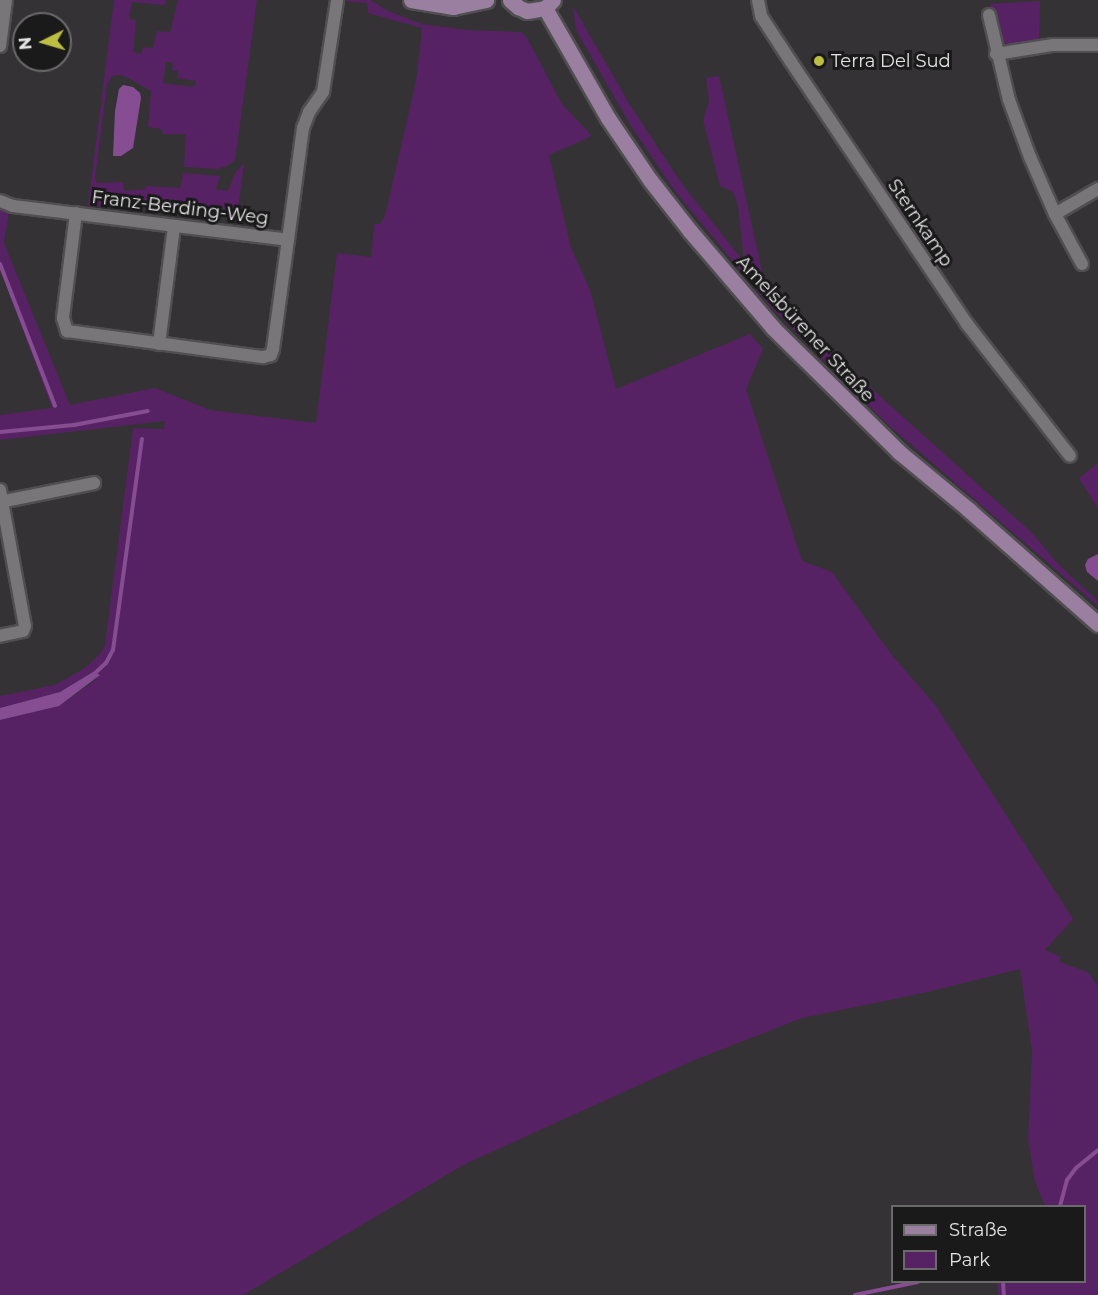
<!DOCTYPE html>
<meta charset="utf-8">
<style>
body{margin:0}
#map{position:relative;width:1098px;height:1295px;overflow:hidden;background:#343235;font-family:Montserrat,sans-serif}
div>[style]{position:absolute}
.green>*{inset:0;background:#572263}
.water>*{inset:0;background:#864d93}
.stream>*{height:4px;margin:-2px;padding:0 2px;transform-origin:2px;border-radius:2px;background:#864d93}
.roads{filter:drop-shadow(2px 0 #504e50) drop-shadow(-2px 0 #504e50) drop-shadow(0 2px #504e50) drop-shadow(0 -2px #504e50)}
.street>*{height:12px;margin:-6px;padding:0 6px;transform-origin:6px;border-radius:6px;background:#797679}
.secondary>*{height:15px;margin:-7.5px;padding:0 7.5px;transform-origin:7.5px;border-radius:7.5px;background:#9b7fa1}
.dots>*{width:16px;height:16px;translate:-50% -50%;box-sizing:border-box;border:3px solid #1b1a1b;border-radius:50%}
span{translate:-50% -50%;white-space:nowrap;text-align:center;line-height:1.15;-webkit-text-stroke:6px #1b1a1b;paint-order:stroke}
.poi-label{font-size:18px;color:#e4e3e4}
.left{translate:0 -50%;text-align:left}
.street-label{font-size:18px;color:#e4e3e4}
.legend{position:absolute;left:891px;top:1205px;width:195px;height:78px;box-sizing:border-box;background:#1b1a1b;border:2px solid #6b6a6b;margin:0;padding:8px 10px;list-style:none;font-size:18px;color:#e4e3e4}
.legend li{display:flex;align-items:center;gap:12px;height:30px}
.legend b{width:30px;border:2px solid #6b6a6b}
.north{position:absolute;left:12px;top:12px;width:60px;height:60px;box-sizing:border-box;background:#1b1a1b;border:2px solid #6b6a6b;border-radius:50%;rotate:265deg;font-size:16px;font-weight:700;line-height:24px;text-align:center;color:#e4e3e4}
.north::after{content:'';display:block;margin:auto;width:21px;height:27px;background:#bdbf43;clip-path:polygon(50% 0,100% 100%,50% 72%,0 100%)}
</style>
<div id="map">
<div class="green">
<div style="clip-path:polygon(evenodd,114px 0,166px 0,165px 5px,132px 2px,129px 19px,136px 20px,133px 52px,142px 54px,143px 47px,153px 48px,157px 31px,170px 32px,178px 0,257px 0,235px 160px,227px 166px,217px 169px,184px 167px,186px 134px,163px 134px,161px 129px,148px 127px,151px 91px,132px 80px,121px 75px,112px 76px,107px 84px,95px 178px,97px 183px,123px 182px,124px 191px,146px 189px,146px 186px,180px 188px,183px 173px,220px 176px,216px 189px,228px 191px,235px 173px,244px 163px,238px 209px,88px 206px,114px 0,166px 62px,173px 63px,172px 70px,178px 71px,177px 78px,196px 81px,196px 84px,193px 87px,163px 83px,166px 62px)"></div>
<div style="clip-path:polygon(342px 0,370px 0,388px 11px,422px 24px,467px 30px,521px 32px,527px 38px,562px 104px,592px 136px,549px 155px,571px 248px,590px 290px,616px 389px,750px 334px,763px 349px,746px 389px,802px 561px,832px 572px,891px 654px,936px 706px,1073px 919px,1045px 950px,1061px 957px,1059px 962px,1088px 972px,1098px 986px,1098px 1295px,998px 1295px,997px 1282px,1084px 1282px,1084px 1206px,1045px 1206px,1035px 1181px,1028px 1140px,1032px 1051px,1020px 969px,923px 993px,802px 1018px,692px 1061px,465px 1164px,243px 1295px,0 1295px,0 720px,59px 706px,97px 679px,93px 672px,60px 692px,0 708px,0 696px,55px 685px,85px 668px,100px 654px,105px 645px,133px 428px,164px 429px,165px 421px,0 440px,0 415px,52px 408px,0 269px,0 210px,9px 211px,4px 243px,70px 405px,155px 388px,210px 410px,316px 423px,337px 253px,371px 257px,374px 224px,380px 224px,385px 216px,416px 81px,422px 28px,368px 13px,367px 3px,344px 1px,341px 9px)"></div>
<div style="clip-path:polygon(1040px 1px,1039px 41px,1001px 44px,996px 38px,989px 4px)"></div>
<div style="clip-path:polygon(573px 6px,630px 105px,682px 184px,744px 262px,738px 205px,733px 192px,720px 186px,703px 120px,709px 101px,706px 78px,719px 76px,763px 276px,807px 325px,872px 389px,1032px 533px,1058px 564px,1098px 601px,1098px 606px,886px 423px,768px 304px,674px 190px,631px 126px,576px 30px)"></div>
<div style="clip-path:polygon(1098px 463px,1098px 509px,1079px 478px)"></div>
</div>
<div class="water">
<div style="clip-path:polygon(123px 85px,133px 87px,140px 93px,141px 98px,133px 148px,121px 156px,113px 156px,115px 111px,119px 89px)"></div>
<div style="clip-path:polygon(1098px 554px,1098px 581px,1087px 572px,1085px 565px,1088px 559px)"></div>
<div style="clip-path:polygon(93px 672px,100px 675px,59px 706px,0 720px,0 708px,60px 692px)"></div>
</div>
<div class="stream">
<div style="left:0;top:264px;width:152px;rotate:68.8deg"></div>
<div style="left:0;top:432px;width:74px;rotate:-5.4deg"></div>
<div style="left:74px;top:425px;width:75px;rotate:-10.7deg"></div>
<div style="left:93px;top:675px;width:18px;rotate:-43deg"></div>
<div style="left:106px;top:663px;width:15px;rotate:-62deg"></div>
<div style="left:113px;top:650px;width:213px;rotate:-82.2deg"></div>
<div style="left:1060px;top:1206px;width:27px;rotate:-75deg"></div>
<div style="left:1067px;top:1180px;width:15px;rotate:-53deg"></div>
<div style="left:1076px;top:1168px;width:28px;rotate:-39deg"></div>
<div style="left:1003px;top:1282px;width:13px;rotate:86deg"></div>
<div style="left:855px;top:1295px;width:64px;rotate:-11.7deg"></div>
</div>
<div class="roads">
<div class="street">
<div style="left:758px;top:0;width:16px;rotate:79deg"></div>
<div style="left:761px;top:16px;width:55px;rotate:56.9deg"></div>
<div style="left:791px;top:62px;width:316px;rotate:56.1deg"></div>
<div style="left:967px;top:324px;width:167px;rotate:52deg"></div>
<div style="left:989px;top:15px;width:87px;rotate:76.8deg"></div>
<div style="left:1009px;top:100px;width:61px;rotate:69.8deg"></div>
<div style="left:1030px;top:157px;width:62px;rotate:66.3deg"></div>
<div style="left:0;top:46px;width:46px;rotate:-82.6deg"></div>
<div style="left:996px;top:54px;width:58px;rotate:-9deg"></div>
<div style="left:1053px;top:45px;width:45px"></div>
<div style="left:0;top:201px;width:14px;rotate:21deg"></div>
<div style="left:13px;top:206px;width:277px;rotate:7deg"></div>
<div style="left:288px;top:240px;width:113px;rotate:-82.4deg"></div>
<div style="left:303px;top:128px;width:17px;rotate:-69deg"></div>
<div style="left:309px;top:112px;width:24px;rotate:-55deg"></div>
<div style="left:323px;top:92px;width:93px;rotate:-81.3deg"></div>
<div style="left:76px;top:213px;width:106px;rotate:97.1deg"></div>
<div style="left:63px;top:318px;width:14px;rotate:73deg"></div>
<div style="left:67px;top:331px;width:198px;rotate:7.6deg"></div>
<div style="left:263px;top:357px;width:8px;rotate:-14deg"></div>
<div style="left:271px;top:355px;width:6px;rotate:-72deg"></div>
<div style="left:273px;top:349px;width:110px;rotate:-82.2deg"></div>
<div style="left:1082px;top:264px;width:57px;rotate:-118.4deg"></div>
<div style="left:1055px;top:214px;width:50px;rotate:-30.2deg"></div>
<div style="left:159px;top:344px;width:118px;rotate:-82.7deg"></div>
<div style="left:0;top:490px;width:138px;rotate:79.6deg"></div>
<div style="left:25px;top:626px;width:5px;rotate:112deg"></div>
<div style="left:23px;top:631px;width:24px;rotate:168deg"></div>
<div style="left:0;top:502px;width:96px;rotate:-11.4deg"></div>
</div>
<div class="secondary">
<div style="left:411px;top:0;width:43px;rotate:9.5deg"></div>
<div style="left:453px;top:7px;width:34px;rotate:-12deg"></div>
<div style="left:510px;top:0;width:11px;rotate:41deg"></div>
<div style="left:518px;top:7px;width:10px;rotate:24deg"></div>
<div style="left:527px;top:11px;width:18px;rotate:-9deg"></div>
<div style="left:545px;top:8px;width:11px;rotate:-45deg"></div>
<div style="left:545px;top:8px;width:127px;rotate:60.2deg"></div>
<div style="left:608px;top:118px;width:75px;rotate:55.9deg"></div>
<div style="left:650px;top:180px;width:65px;rotate:51.9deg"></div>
<div style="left:690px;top:231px;width:128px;rotate:49.4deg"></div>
<div style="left:773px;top:328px;width:177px;rotate:44.5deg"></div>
<div style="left:899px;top:452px;width:91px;rotate:39.6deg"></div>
<div style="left:969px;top:510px;width:172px;rotate:41.5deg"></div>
</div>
</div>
<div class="dots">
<div style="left:819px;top:61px;background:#bdbf43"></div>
</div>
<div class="poi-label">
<span class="left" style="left:831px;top:61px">Terra Del Sud</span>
</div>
<div class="street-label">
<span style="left:180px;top:208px;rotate:7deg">Franz-Berding-Weg</span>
<span style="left:920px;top:223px;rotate:56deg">Sternkamp</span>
<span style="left:805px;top:329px;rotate:47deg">Amelsbürener Straße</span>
</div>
<ul class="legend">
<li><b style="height:8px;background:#9b7fa1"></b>Straße</li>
<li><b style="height:16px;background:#572263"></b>Park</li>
</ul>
<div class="north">N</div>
</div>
